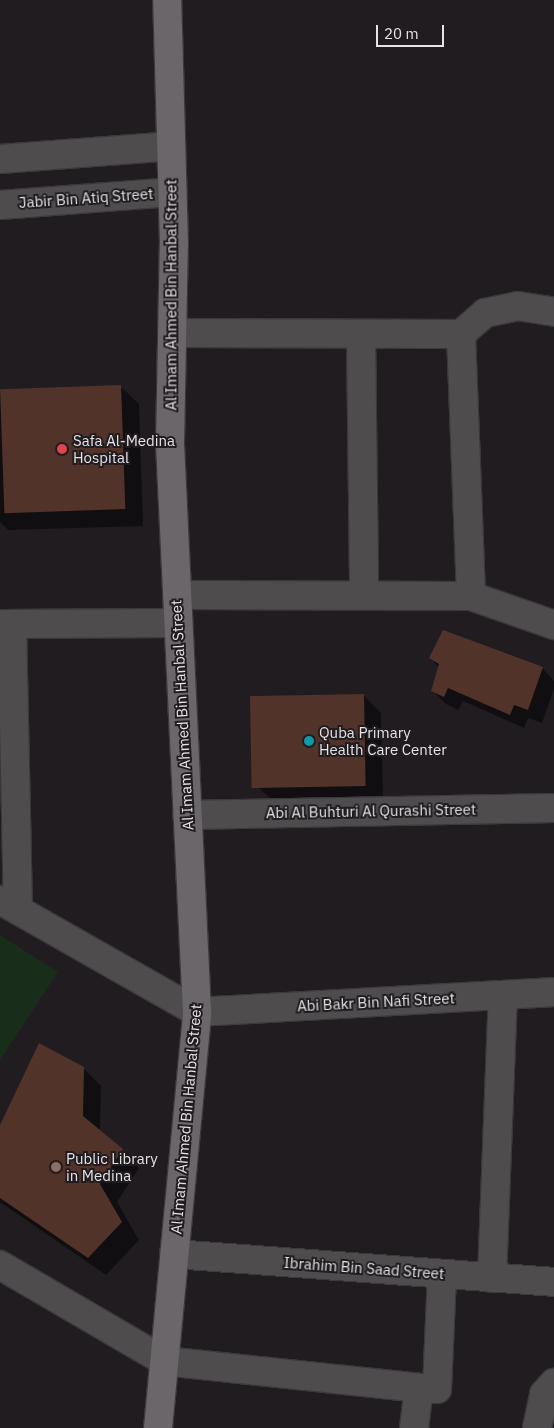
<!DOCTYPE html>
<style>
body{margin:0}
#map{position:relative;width:554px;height:1428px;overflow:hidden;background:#201c20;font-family:"IBM Plex Sans",sans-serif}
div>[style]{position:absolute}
.green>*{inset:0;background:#182e1b}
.shadow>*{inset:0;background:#0007}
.building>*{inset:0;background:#52332a;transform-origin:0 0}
.roads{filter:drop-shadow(1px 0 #3c383c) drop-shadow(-1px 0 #3c383c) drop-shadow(0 1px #3c383c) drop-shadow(0 -1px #3c383c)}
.street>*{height:28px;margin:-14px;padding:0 14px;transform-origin:14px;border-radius:14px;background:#4f4c4e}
.secondary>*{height:28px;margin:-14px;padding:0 14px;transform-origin:14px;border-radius:14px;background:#6b6669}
.dots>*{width:14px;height:14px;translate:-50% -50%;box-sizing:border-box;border:2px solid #201c20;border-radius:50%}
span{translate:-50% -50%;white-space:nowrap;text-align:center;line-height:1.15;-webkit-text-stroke:4px #201c20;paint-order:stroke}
.street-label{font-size:15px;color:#e6e3e6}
.poi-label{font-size:15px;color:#e6e3e6}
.left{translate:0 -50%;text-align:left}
.scale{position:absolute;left:376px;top:25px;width:68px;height:22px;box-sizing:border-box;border:2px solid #e6e3e6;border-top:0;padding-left:6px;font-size:15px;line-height:18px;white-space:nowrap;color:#e6e3e6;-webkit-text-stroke:4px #201c20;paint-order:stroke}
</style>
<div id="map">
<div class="green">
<div style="clip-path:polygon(0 935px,58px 972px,0 1060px)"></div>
</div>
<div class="shadow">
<div style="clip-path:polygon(121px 387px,139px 404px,143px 526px,8px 530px,0 522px,0 390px)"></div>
<div style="clip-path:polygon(430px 658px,542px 668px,554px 681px,554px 689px,542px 723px,528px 718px,524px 728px,463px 701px,458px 710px,446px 704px,432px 690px,439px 667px)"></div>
<div style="clip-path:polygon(364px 696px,381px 713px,383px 803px,275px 803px,257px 786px)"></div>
<div style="clip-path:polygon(83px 1068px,101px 1086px,100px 1132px,139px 1168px,117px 1202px,139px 1240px,106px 1275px,0 1202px,0 1128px)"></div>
</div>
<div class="building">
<div style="left:121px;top:385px;width:124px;height:121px;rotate:88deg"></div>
<div style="clip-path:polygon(443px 630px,543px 667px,528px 710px,514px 705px,510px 715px,448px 688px,444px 697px,431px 691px,439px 664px,429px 658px)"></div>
<div style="left:364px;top:694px;width:92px;height:114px;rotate:89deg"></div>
<div style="clip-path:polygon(39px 1043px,84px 1067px,83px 1116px,123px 1149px,100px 1184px,122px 1222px,88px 1258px,0 1198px,0 1125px)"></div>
</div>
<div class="roads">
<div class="street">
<div style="left:0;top:159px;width:171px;rotate:-4.3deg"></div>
<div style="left:0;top:205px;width:172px;rotate:-4.3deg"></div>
<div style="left:172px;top:333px;width:289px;rotate:0.2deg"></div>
<div style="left:461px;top:334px;width:32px;rotate:-41deg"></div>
<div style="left:485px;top:313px;width:34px;rotate:-12deg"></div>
<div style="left:518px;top:306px;width:36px;rotate:9deg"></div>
<div style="left:361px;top:334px;width:261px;rotate:89.3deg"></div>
<div style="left:461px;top:334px;width:262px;rotate:87.8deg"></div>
<div style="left:177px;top:595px;width:294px;rotate:0.2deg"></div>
<div style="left:471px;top:596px;width:88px;rotate:19.3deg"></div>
<div style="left:0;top:624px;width:178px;rotate:-0.3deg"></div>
<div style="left:12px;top:624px;width:286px;rotate:88.8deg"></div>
<div style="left:187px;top:815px;width:367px;rotate:-1.1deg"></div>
<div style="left:0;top:900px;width:227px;rotate:29.6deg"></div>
<div style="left:197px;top:1012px;width:358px;rotate:-3.2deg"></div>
<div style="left:174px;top:1254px;width:381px;rotate:4.2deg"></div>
<div style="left:0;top:1265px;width:190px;rotate:30.3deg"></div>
<div style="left:164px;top:1361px;width:256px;rotate:6deg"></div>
<div style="left:492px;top:1278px;width:283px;rotate:-87.8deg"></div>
<div style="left:414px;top:1428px;width:40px;rotate:-82.9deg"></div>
<div style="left:419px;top:1388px;width:18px;rotate:3deg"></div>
<div style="left:437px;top:1389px;width:115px;rotate:-87.5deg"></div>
<div style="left:537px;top:1428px;width:35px;rotate:-78deg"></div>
<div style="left:544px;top:1394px;width:15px;rotate:-48deg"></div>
</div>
<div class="secondary">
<div style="left:158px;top:1428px;width:418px;rotate:-84.6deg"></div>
<div style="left:197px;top:1012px;width:569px;rotate:-92.72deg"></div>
<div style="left:170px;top:444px;width:200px;rotate:-88.9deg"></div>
<div style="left:174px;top:244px;width:244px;rotate:-91.6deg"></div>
</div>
</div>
<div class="dots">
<div style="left:62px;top:449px;background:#e0444e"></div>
<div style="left:309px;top:741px;background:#0f9aa8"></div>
<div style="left:56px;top:1167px;background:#8d6e63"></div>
</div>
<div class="street-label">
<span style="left:86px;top:198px;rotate:-4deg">Jabir Bin Atiq Street</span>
<span style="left:171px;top:295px;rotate:-90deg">Al Imam Ahmed Bin Hanbal Street</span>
<span style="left:182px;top:715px;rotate:-93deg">Al Imam Ahmed Bin Hanbal Street</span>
<span style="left:371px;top:811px;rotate:-1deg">Abi Al Buhturi Al Qurashi Street</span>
<span style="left:376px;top:1002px;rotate:-3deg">Abi Bakr Bin Nafi Street</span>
<span style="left:186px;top:1119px;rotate:-85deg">Al Imam Ahmed Bin Hanbal Street</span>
<span style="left:364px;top:1268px;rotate:4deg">Ibrahim Bin Saad Street</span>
</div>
<div class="poi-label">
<span class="left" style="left:73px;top:449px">Safa Al-Medina<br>Hospital</span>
<span class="left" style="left:319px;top:741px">Quba Primary<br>Health Care Center</span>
<span class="left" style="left:66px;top:1167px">Public Library<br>in Medina</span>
</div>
<div class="scale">20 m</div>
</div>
